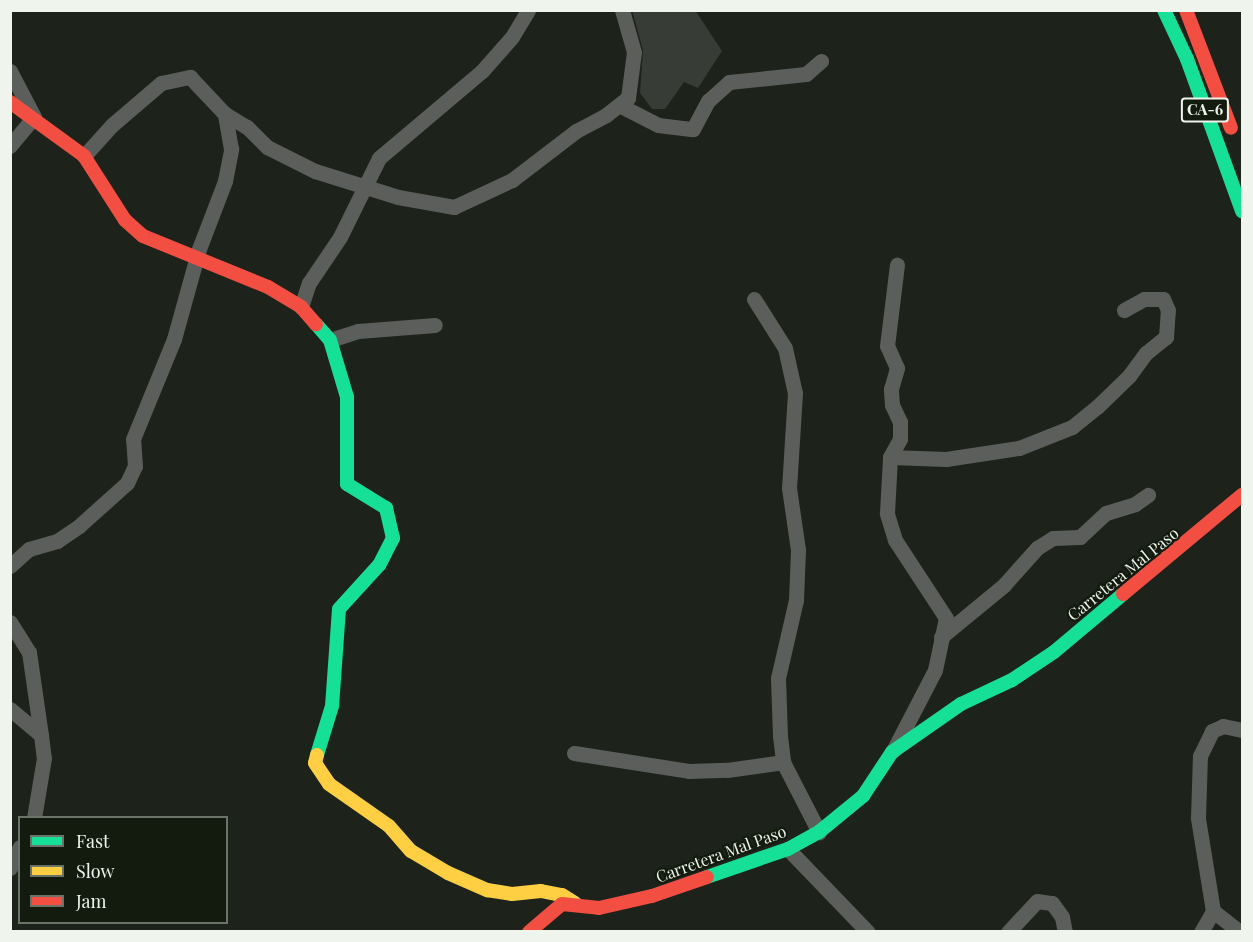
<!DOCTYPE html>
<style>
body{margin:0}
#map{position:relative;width:1253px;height:942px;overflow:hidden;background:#1d221b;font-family:"Playfair Display",serif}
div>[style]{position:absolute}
.building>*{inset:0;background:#383c37}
.street>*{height:15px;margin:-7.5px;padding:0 7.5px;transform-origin:7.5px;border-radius:7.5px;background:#5c5e5b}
.fast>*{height:14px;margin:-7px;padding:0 7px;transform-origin:7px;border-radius:7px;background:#16e098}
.slow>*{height:14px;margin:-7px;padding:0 7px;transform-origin:7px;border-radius:7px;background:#ffcf43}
.jam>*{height:14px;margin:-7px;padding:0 7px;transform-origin:7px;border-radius:7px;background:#f24e42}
span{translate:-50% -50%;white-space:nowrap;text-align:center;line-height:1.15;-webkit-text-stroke:4.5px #131b0f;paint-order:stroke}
.shield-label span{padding:2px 4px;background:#131b0f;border:2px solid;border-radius:4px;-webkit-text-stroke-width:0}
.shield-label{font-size:15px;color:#eff5ed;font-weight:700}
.street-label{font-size:16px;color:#eff5ed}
.frame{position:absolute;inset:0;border:12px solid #eff5ed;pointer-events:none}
.legend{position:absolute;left:18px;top:816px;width:210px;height:108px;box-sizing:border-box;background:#131b0f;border:2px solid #6b7268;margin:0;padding:8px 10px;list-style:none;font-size:18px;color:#eff5ed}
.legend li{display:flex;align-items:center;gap:12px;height:30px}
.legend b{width:30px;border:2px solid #6b7268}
</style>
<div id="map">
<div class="building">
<div style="clip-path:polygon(632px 10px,695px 10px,722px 51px,698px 88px,684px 82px,665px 109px,652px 109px,640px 93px,643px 50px)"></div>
</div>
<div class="street">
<div style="left:10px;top:71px;width:52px;rotate:62.4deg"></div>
<div style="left:34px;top:117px;width:38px;rotate:130deg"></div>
<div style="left:619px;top:105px;width:44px;rotate:27.1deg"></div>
<div style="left:658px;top:125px;width:35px;rotate:7deg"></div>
<div style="left:693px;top:129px;width:32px;rotate:-62deg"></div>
<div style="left:708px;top:101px;width:28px;rotate:-42deg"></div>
<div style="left:729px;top:82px;width:77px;rotate:-5.9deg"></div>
<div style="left:806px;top:74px;width:20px;rotate:-41deg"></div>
<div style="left:84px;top:156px;width:42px;rotate:-47.9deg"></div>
<div style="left:112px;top:125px;width:65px;rotate:-40.6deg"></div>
<div style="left:161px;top:83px;width:30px;rotate:-12deg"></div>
<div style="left:190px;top:77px;width:51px;rotate:46.6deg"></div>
<div style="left:225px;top:114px;width:26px;rotate:31deg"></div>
<div style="left:247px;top:127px;width:28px;rotate:45deg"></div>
<div style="left:267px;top:147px;width:54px;rotate:26.6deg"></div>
<div style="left:315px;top:171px;width:87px;rotate:17.4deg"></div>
<div style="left:398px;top:197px;width:57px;rotate:10.1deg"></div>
<div style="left:454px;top:207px;width:64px;rotate:-25deg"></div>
<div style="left:512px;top:180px;width:81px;rotate:-37.4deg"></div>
<div style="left:576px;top:131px;width:34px;rotate:-28deg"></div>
<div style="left:606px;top:115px;width:28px;rotate:-38deg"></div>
<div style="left:628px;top:98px;width:46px;rotate:-82.6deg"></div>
<div style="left:634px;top:52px;width:44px;rotate:-105.9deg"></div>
<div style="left:754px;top:299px;width:58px;rotate:57.7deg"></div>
<div style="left:785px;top:348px;width:46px;rotate:77.5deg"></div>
<div style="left:795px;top:393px;width:95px;rotate:93.6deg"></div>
<div style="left:789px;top:488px;width:63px;rotate:81.7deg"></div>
<div style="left:798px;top:550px;width:50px;rotate:92.3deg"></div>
<div style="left:796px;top:600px;width:80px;rotate:103deg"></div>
<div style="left:778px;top:678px;width:58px;rotate:88deg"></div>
<div style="left:780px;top:736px;width:26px;rotate:83deg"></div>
<div style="left:783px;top:762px;width:79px;rotate:62.8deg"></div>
<div style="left:301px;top:307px;width:25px;rotate:-72deg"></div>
<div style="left:309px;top:283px;width:55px;rotate:-56deg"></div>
<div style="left:340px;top:237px;width:88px;rotate:-63.7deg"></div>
<div style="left:379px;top:158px;width:135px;rotate:-40.2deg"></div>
<div style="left:482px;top:71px;width:45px;rotate:-48.6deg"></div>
<div style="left:512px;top:37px;width:31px;rotate:-59deg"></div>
<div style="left:330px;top:340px;width:29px;rotate:-18deg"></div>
<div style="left:358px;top:331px;width:77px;rotate:-4.5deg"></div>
<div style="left:890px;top:457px;width:56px;rotate:2deg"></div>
<div style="left:946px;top:459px;width:74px;rotate:-8.6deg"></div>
<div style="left:1019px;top:448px;width:57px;rotate:-21.6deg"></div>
<div style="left:1072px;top:427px;width:32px;rotate:-39deg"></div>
<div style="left:1097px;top:407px;width:45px;rotate:-44.1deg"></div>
<div style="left:1129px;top:376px;width:29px;rotate:-54deg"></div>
<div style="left:1146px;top:353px;width:26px;rotate:-39deg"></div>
<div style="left:1166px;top:337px;width:27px;rotate:-86deg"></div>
<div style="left:1168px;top:310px;width:12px;rotate:-114deg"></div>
<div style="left:1163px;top:299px;width:19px;rotate:180deg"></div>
<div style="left:1144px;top:299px;width:23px;rotate:151deg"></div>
<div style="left:10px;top:566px;width:25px;rotate:-42deg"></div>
<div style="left:29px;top:549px;width:29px;rotate:-16deg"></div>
<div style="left:57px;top:541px;width:27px;rotate:-34deg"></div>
<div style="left:79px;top:526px;width:64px;rotate:-41.9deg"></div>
<div style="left:127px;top:483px;width:19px;rotate:-65deg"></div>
<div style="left:135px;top:466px;width:27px;rotate:-94deg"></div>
<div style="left:133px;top:439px;width:108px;rotate:-67.7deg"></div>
<div style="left:174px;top:339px;width:93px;rotate:-74.5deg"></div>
<div style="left:199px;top:249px;width:73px;rotate:-69.1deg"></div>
<div style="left:225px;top:181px;width:33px;rotate:-79deg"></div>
<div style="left:231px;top:149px;width:36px;rotate:-100deg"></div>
<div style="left:10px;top:622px;width:36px;rotate:58deg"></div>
<div style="left:29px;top:652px;width:84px;rotate:81.8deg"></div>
<div style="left:41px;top:735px;width:23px;rotate:83deg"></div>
<div style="left:44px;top:758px;width:61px;rotate:99.5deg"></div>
<div style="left:941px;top:637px;width:82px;rotate:-39.5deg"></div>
<div style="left:1004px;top:585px;width:50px;rotate:-48.3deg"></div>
<div style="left:1037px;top:548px;width:19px;rotate:-32deg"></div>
<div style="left:1053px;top:538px;width:27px;rotate:-2deg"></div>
<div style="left:1080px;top:537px;width:35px;rotate:-43deg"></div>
<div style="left:1106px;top:513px;width:30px;rotate:-17deg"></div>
<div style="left:1135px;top:504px;width:16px;rotate:-35deg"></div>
<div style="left:10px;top:709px;width:40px;rotate:40deg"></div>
<div style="left:893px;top:751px;width:91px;rotate:-62.6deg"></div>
<div style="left:935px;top:670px;width:53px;rotate:-78.1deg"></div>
<div style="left:946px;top:618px;width:93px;rotate:-123.2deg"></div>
<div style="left:895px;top:540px;width:28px;rotate:-107deg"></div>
<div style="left:887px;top:513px;width:56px;rotate:-86.9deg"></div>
<div style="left:890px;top:457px;width:21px;rotate:-61deg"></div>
<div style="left:900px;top:439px;width:17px;rotate:-90deg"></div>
<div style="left:900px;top:422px;width:19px;rotate:-115deg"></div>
<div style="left:892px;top:405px;width:16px;rotate:-94deg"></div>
<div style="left:891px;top:389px;width:22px;rotate:-74deg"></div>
<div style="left:897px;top:368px;width:24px;rotate:-114deg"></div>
<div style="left:887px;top:346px;width:82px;rotate:-83deg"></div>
<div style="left:574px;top:753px;width:116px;rotate:8.9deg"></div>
<div style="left:689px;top:771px;width:38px;rotate:-2deg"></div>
<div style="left:727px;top:770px;width:57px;rotate:-8.1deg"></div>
<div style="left:788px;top:849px;width:115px;rotate:46.1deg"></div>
<div style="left:10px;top:868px;width:23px;rotate:-65deg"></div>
<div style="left:1213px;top:911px;width:34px;rotate:38deg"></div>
<div style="left:1008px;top:932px;width:42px;rotate:-46.9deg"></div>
<div style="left:1037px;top:901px;width:15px;rotate:8deg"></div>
<div style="left:1052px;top:903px;width:17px;rotate:54deg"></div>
<div style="left:1062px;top:917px;width:15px;rotate:79deg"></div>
<div style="left:1201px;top:932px;width:24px;rotate:-60deg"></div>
<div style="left:1213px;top:911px;width:94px;rotate:-99.2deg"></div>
<div style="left:1198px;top:818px;width:62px;rotate:-88.2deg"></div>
<div style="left:1200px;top:756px;width:28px;rotate:-64deg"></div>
<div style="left:1212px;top:731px;width:12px;rotate:-24deg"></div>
<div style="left:1223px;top:726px;width:19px;rotate:12deg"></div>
</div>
<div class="fast">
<div style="left:1164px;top:10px;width:54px;rotate:64.9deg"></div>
<div style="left:1187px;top:59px;width:162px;rotate:70.1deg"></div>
<div style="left:316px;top:324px;width:21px;rotate:49deg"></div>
<div style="left:330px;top:340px;width:59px;rotate:73.4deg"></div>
<div style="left:347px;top:397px;width:87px;rotate:90deg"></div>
<div style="left:347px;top:484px;width:46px;rotate:31.6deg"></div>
<div style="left:386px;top:508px;width:31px;rotate:77deg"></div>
<div style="left:393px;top:538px;width:30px;rotate:117deg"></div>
<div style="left:379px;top:565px;width:59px;rotate:132.3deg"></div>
<div style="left:339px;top:609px;width:97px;rotate:94.1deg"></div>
<div style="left:332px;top:706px;width:51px;rotate:107deg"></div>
<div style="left:707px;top:877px;width:86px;rotate:-19.1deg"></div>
<div style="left:788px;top:849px;width:35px;rotate:-29deg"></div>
<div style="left:819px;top:832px;width:57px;rotate:-39.3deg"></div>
<div style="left:863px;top:796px;width:53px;rotate:-56.6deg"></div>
<div style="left:892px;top:752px;width:84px;rotate:-34.8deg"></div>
<div style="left:961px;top:704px;width:56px;rotate:-25.2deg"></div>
<div style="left:1012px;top:680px;width:50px;rotate:-33.7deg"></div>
<div style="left:1054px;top:652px;width:90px;rotate:-40deg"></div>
</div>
<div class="slow">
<div style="left:317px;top:755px;width:8px;rotate:104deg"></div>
<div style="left:315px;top:763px;width:25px;rotate:56deg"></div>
<div style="left:329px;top:784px;width:73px;rotate:35deg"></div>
<div style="left:389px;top:826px;width:33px;rotate:49deg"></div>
<div style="left:411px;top:851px;width:43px;rotate:30.7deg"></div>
<div style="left:448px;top:873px;width:43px;rotate:23.6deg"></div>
<div style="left:487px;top:890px;width:25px;rotate:9deg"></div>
<div style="left:512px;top:894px;width:29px;rotate:-6deg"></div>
<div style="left:541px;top:891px;width:21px;rotate:11deg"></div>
<div style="left:562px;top:895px;width:15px;rotate:32deg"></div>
</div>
<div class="jam">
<div style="left:1186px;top:10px;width:126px;rotate:69.1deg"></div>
<div style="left:10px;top:102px;width:92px;rotate:36.1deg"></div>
<div style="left:84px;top:156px;width:76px;rotate:57.4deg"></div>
<div style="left:125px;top:220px;width:24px;rotate:42deg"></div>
<div style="left:143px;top:236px;width:135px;rotate:22.2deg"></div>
<div style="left:268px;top:287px;width:39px;rotate:31deg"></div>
<div style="left:301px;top:307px;width:23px;rotate:49deg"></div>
<div style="left:1123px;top:594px;width:155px;rotate:-39.8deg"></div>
<div style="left:529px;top:932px;width:43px;rotate:-40.3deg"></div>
<div style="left:562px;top:904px;width:37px;rotate:6deg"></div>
<div style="left:599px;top:908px;width:54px;rotate:-12.8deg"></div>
<div style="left:652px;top:896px;width:58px;rotate:-19.1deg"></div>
</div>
<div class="shield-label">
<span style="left:1205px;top:110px">CA-6</span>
</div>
<div class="street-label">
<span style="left:1123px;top:574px;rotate:-39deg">Carretera Mal Paso</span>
<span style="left:721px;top:854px;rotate:-20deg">Carretera Mal Paso</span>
</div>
<div class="frame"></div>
<ul class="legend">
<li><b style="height:8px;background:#16e098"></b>Fast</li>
<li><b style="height:8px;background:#ffcf43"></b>Slow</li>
<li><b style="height:8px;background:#f24e42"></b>Jam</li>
</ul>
</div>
